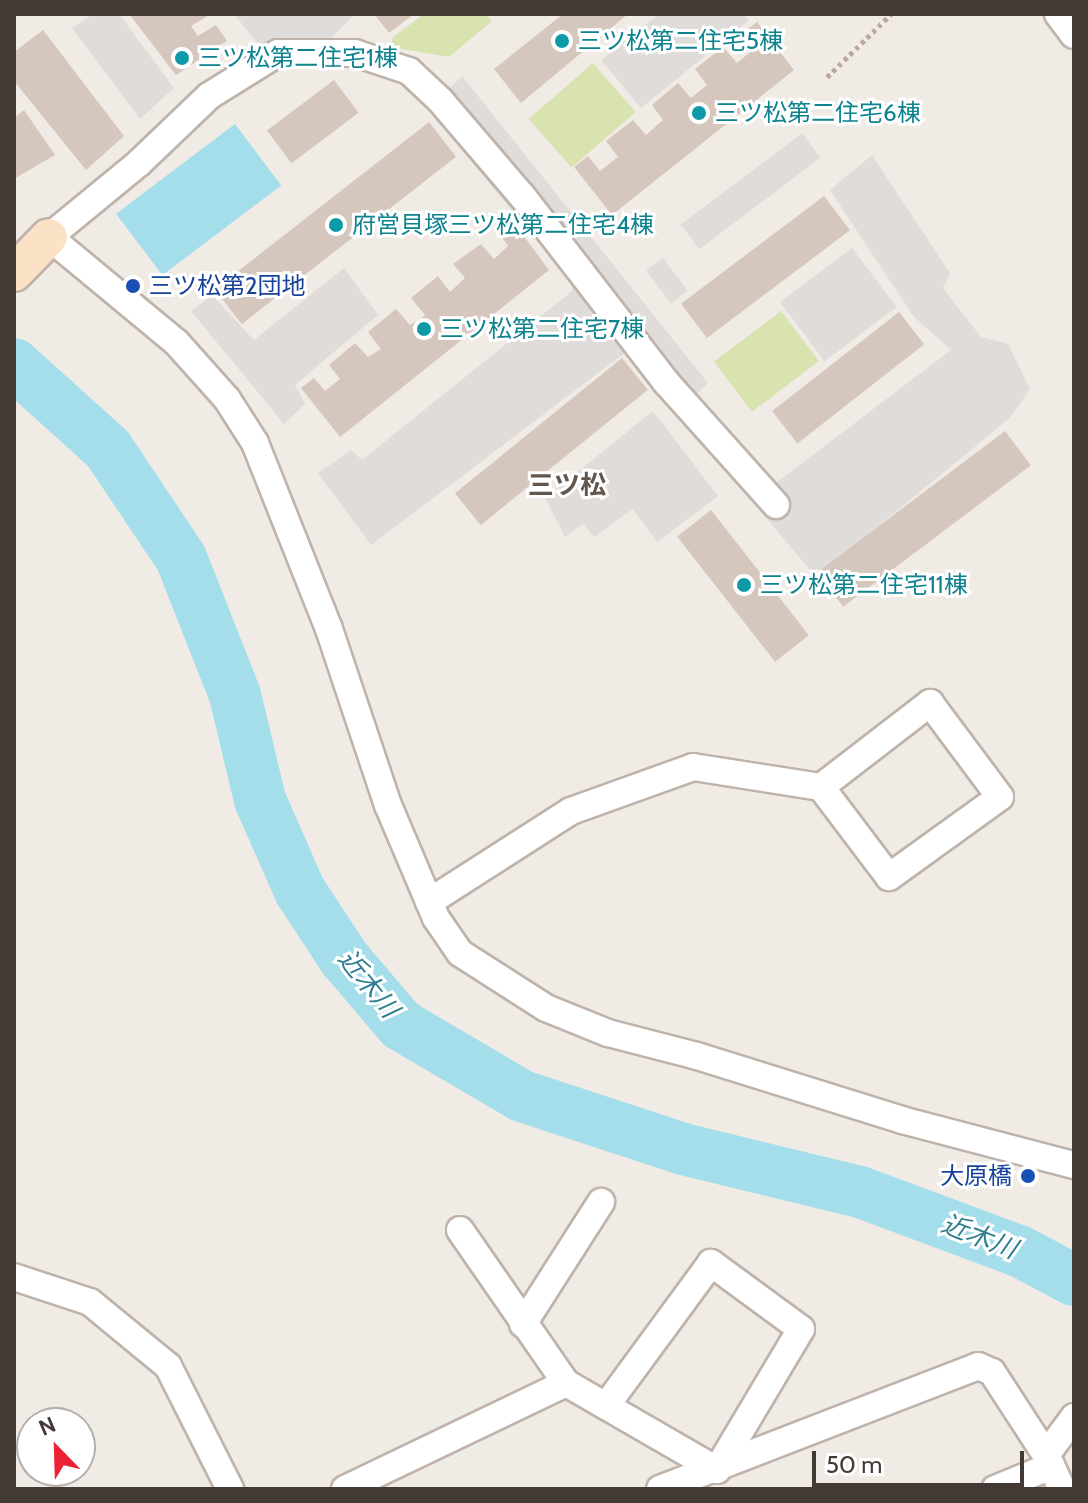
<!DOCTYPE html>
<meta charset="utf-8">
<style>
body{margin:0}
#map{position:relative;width:1088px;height:1503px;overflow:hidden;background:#f1ebe5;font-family:Cabin,"Noto Sans JP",sans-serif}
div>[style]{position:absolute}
.green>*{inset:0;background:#d8e3b0;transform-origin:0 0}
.parking>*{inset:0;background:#dfdcda;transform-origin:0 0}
.water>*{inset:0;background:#a5deeb;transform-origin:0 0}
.river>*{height:52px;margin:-26px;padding:0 26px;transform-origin:26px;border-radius:26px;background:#a5deeb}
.building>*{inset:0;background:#d5c7be;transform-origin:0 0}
.path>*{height:5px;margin-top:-2.5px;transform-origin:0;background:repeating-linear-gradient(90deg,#bda99b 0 4px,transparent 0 8px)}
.roads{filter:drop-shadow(2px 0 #bfb3ab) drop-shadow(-2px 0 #bfb3ab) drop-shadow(0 2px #bfb3ab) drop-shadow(0 -2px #bfb3ab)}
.street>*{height:26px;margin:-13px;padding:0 13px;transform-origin:13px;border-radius:13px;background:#fff}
.secondary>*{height:36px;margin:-18px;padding:0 18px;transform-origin:18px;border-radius:18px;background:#fbe2c6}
.dots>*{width:22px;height:22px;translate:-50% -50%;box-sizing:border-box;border:4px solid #fff;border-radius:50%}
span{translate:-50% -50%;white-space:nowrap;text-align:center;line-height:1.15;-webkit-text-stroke:6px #fff;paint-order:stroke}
.culture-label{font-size:24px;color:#0d838f}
.left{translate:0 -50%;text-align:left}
.transit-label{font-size:24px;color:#164399}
.right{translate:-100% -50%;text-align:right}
.neighbourhood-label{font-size:26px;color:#65564d;font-weight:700}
.water-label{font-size:26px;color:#307f90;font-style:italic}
.frame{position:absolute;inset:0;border:16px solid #433a35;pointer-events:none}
.north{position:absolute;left:16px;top:1407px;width:80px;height:80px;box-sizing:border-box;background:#fff;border:2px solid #b4b0ae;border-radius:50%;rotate:337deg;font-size:22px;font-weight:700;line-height:32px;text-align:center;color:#433a35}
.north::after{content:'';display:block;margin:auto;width:28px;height:36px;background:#eb2233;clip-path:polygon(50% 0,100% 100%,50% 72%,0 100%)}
.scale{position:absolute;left:812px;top:1451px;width:212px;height:36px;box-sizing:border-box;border:4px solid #433a35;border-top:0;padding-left:10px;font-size:24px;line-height:28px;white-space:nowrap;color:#433a35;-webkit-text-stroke:6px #fff;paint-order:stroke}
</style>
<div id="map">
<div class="green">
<div style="clip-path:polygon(424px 14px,486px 14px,492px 21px,449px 57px,390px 47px,393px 37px)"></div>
<div style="left:593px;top:63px;width:65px;height:85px;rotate:49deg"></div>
<div style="left:781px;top:311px;width:63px;height:84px;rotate:53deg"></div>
</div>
<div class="parking">
<div style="clip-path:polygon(93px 14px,119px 14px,174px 88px,140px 119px,72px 28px)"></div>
<div style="clip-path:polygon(234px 14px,355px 14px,330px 39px,262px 49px)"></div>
<div style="clip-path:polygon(659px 14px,744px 14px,749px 20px,641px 108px,601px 60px)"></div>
<div style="clip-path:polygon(462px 76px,708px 383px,678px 413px,617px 340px,626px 352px,371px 545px,318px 473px,351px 450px,362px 460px,572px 291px,572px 283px,429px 110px)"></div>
<div style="left:802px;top:133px;width:31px;height:152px;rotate:53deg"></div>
<div style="clip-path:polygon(872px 155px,950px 273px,943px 288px,981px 337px,1008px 344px,1030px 389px,1010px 418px,816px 577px,752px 501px,951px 350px,913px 316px,830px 190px)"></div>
<div style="left:852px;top:248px;width:74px;height:90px;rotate:53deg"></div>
<div style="left:663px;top:258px;width:41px;height:21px;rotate:53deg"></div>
<div style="clip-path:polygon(344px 268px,378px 315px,295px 385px,305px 404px,284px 424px,191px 311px,212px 295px,254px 340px)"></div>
<div style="clip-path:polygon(653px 411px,718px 496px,657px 542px,633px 509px,594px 537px,584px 524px,565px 537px,545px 498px)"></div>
</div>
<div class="water">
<div style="left:235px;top:124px;width:77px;height:149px;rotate:53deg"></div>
</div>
<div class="river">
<div style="left:14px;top:364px;width:127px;rotate:42.1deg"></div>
<div style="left:108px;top:449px;width:131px;rotate:56.2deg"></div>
<div style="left:181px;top:558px;width:147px;rotate:68.5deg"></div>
<div style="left:235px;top:695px;width:108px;rotate:76.6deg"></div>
<div style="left:260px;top:800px;width:99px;rotate:66.3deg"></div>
<div style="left:300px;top:891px;width:80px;rotate:56.7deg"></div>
<div style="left:344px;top:958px;width:88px;rotate:49.6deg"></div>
<div style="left:401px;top:1025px;width:140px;rotate:30.4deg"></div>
<div style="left:522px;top:1096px;width:169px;rotate:18.2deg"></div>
<div style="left:683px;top:1149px;width:182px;rotate:13.7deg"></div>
<div style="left:860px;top:1192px;width:170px;rotate:20.4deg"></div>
<div style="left:1019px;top:1251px;width:62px;rotate:27.8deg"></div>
</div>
<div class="building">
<div style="clip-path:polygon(129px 14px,211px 14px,191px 26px,198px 36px,216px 25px,227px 41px,176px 75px)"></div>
<div style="clip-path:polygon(374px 14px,414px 14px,389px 33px)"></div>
<div style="clip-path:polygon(563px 14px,628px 14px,521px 103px,494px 69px)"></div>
<div style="clip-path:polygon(757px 22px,794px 70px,612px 215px,574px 167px,588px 156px,600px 171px,618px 157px,606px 141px,633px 120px,646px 135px,663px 120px,652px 105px,678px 83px,691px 98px,707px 85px,695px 69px,723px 47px,737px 63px,754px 49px,743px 33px)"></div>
<div style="clip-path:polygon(43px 30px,124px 136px,86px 170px,14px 81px,14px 52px)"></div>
<div style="left:334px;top:80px;width:41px;height:84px;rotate:53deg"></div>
<div style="clip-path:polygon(24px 110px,55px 155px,14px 179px,14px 118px)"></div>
<div style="left:429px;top:122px;width:44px;height:272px;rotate:52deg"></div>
<div style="left:824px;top:196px;width:43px;height:179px;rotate:53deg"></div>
<div style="clip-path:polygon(511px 219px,549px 270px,340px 437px,301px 388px,314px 378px,325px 391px,340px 379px,329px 365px,355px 343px,368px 357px,381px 349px,368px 332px,396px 309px,410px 325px,425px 315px,411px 298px,438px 276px,450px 292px,465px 278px,453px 264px,481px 244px,494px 259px,508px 246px,496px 229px)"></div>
<div style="left:899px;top:312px;width:41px;height:161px;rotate:52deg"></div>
<div style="left:622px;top:358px;width:41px;height:215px;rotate:51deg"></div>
<div style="left:1005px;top:431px;width:43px;height:235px;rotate:53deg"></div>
<div style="left:711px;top:510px;width:159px;height:43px;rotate:52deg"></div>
</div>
<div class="path">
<div style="left:827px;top:77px;width:90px;rotate:-44.5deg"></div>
</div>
<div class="roads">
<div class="street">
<div style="left:1058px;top:14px;width:26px;rotate:53deg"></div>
<div style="left:776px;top:505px;width:165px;rotate:-131.8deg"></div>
<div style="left:666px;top:382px;width:235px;rotate:-127.7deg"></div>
<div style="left:522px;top:196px;width:125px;rotate:-130.5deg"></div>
<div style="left:441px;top:101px;width:44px;rotate:-136.8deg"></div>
<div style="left:409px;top:71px;width:57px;rotate:-161.6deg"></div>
<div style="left:355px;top:53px;width:77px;rotate:180deg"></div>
<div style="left:278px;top:53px;width:81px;rotate:148.1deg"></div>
<div style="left:209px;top:96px;width:97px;rotate:136.3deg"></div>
<div style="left:139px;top:163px;width:117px;rotate:140.6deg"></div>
<div style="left:49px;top:237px;width:165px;rotate:39.6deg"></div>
<div style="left:176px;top:342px;width:76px;rotate:48.2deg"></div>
<div style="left:227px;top:399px;width:52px;rotate:57.5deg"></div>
<div style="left:255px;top:443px;width:200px;rotate:68.3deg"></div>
<div style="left:329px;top:629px;width:186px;rotate:71.5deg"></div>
<div style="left:388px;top:805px;width:123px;rotate:67deg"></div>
<div style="left:436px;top:918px;width:42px;rotate:55.6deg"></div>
<div style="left:460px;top:953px;width:102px;rotate:32.6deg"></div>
<div style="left:546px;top:1008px;width:67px;rotate:22deg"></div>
<div style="left:608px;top:1033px;width:92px;rotate:14.5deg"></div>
<div style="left:697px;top:1056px;width:215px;rotate:17.3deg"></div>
<div style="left:902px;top:1120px;width:178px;rotate:14.7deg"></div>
<div style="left:429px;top:902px;width:169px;rotate:-32.7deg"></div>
<div style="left:571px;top:811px;width:130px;rotate:-19.8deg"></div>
<div style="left:693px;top:767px;width:130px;rotate:8.9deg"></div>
<div style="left:821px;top:787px;width:138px;rotate:-37.6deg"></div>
<div style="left:930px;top:703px;width:117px;rotate:53.3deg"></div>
<div style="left:1000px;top:797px;width:137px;rotate:144.2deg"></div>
<div style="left:889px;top:877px;width:113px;rotate:-127.1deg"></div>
<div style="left:460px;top:1230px;width:186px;rotate:55.3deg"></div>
<div style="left:566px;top:1383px;width:46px;rotate:29.9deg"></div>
<div style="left:606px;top:1406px;width:128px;rotate:30deg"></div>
<div style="left:717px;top:1470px;width:164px;rotate:-59.2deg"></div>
<div style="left:801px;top:1329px;width:112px;rotate:-143.7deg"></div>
<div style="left:711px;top:1263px;width:177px;rotate:126.3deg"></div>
<div style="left:14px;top:1277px;width:80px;rotate:18.2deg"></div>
<div style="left:90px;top:1302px;width:101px;rotate:39.4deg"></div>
<div style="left:168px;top:1366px;width:138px;rotate:63.2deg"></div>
<div style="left:523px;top:1324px;width:145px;rotate:-57.4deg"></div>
<div style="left:345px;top:1489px;width:245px;rotate:-25.6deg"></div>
<div style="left:660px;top:1489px;width:341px;rotate:-21.1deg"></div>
<div style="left:978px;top:1366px;width:15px;rotate:23deg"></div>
<div style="left:992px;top:1372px;width:99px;rotate:57deg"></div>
<div style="left:995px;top:1489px;width:61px;rotate:-22.3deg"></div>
<div style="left:1062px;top:1489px;width:38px;rotate:-115deg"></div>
<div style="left:1046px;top:1455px;width:47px;rotate:-53.6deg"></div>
</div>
<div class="secondary">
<div style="left:14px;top:273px;width:50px;rotate:-45.8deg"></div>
</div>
</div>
<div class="dots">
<div style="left:562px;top:41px;background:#0f9aa8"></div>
<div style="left:182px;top:58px;background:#0f9aa8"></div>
<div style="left:699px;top:113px;background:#0f9aa8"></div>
<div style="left:336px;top:225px;background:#0f9aa8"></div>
<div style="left:133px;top:286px;background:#1a4fb4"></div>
<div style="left:424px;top:329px;background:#0f9aa8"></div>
<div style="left:744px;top:585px;background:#0f9aa8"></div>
<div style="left:1028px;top:1176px;background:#1a4fb4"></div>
</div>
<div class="culture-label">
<span class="left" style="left:578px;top:41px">三ツ松第二住宅5棟</span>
<span class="left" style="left:198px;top:58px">三ツ松第二住宅1棟</span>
<span class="left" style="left:715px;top:113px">三ツ松第二住宅6棟</span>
<span class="left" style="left:352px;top:225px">府営貝塚三ツ松第二住宅4棟</span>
<span class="left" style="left:440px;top:329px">三ツ松第二住宅7棟</span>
<span class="left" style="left:760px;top:585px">三ツ松第二住宅11棟</span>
</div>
<div class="transit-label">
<span class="left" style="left:149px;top:286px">三ツ松第2団地</span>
<span class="right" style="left:1012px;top:1176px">大原橋</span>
</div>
<div class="neighbourhood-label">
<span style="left:567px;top:486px">三ツ松</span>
</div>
<div class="water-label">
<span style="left:368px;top:984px;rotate:51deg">近木川</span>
<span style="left:979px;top:1237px;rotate:21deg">近木川</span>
</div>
<div class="frame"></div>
<div class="north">N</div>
<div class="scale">50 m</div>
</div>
